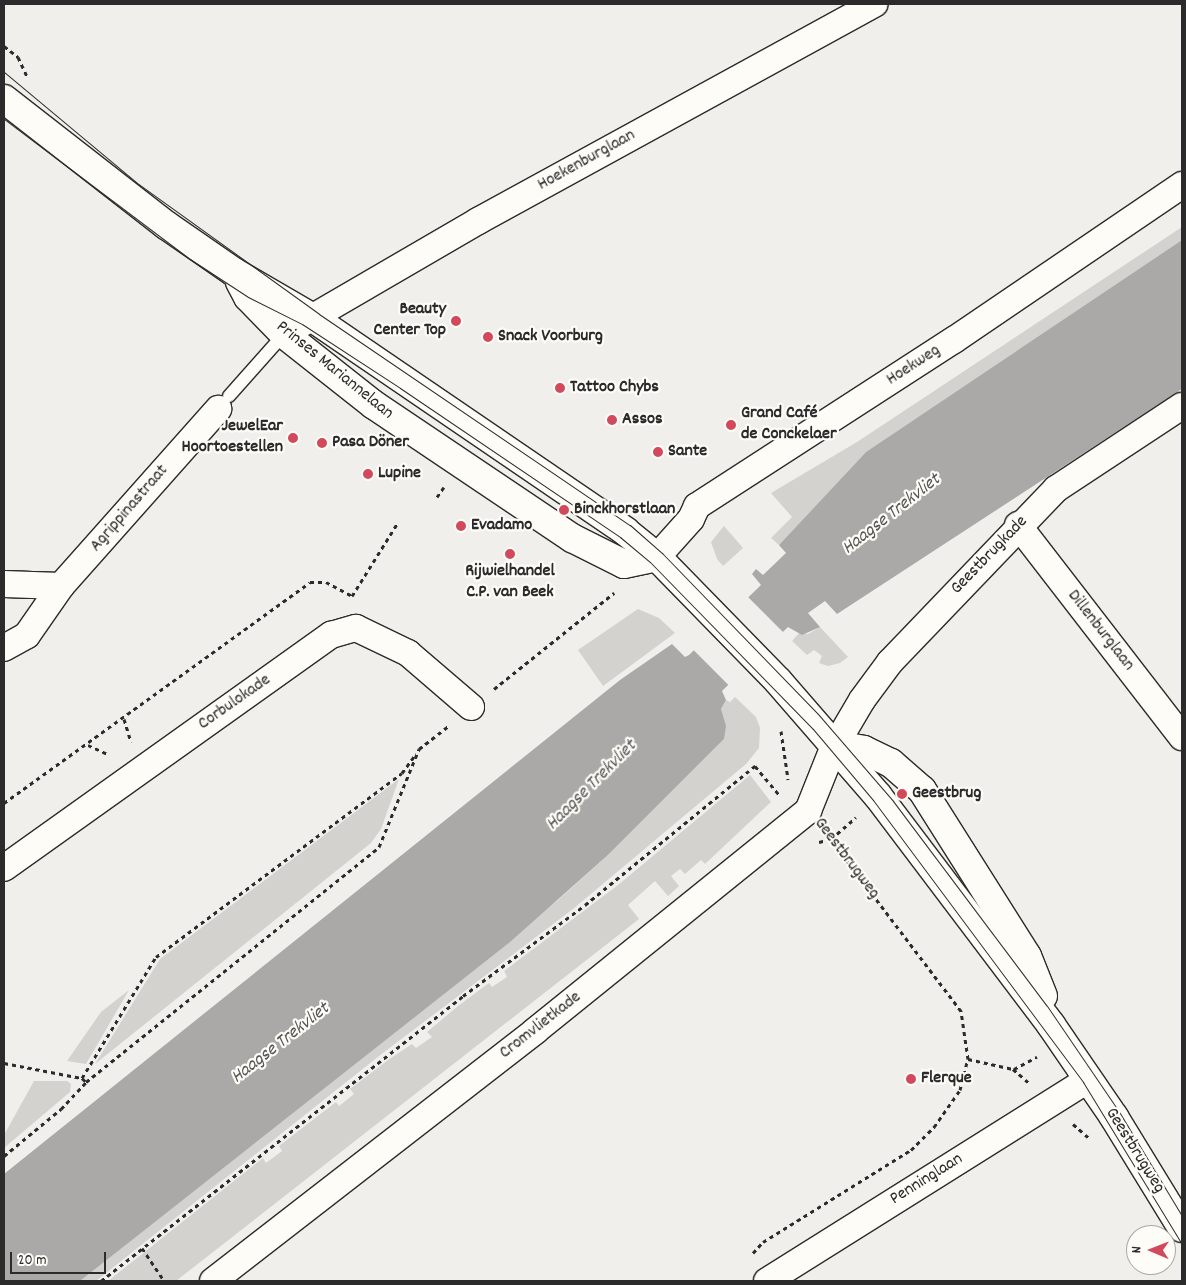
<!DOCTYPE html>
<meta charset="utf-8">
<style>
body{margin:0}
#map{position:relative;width:1186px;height:1285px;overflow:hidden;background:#f0efeb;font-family:Dekko,sans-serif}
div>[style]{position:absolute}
.green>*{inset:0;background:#d3d2cf}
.water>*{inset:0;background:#aaa9a7}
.pier>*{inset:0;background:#f0efeb;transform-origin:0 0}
.path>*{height:3px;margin-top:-1.5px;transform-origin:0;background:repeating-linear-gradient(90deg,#2b2b2b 0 4px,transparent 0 8px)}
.roads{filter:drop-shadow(1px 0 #2b2b2b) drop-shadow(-1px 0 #2b2b2b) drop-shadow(0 1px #2b2b2b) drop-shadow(0 -1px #2b2b2b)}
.service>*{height:12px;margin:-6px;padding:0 6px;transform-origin:6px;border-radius:6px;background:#fdfcf7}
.minor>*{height:26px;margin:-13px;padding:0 13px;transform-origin:13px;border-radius:13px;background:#fdfcf7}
.tertiary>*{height:28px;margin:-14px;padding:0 14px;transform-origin:14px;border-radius:14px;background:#fdfcf7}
.tram>*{height:1px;margin:-0.5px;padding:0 0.5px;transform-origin:0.5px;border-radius:0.5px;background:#2b2b2b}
.dots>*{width:14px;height:14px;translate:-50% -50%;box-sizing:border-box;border:2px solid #fdfcf7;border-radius:50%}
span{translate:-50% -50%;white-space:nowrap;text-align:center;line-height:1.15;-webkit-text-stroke:4.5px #fdfcf7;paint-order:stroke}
.street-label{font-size:18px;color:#2b2b2b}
.poi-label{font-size:18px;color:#2b2b2b;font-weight:700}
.right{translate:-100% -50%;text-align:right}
.left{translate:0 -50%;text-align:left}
.water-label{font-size:19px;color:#575756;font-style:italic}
.frame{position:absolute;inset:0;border:5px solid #2b2b2b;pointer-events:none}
.north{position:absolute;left:1126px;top:1225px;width:50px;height:50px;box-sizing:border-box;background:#fdfcf7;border:1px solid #a9a8a5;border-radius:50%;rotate:271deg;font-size:14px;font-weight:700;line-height:20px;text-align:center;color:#2b2b2b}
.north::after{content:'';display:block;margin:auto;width:18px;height:22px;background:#d1495b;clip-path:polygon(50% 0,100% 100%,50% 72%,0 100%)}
.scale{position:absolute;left:10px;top:1252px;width:96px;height:22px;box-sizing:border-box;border:2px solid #2b2b2b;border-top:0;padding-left:6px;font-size:15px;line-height:18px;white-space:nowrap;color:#2b2b2b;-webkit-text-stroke:4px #fdfcf7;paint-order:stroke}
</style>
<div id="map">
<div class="green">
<div style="clip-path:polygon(1182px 227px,1182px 240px,866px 452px,779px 545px,771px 538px,792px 517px,771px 493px,857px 442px)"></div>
<div style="clip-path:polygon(724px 526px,743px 548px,723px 566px,717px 559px,711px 542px)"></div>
<div style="clip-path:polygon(638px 609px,659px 618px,675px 633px,603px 686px,578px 650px)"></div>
<div style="clip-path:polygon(820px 627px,848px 657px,840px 663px,828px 666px,819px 663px,822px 656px,814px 650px,807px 655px,792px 641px,799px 633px,808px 634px)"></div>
<div style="clip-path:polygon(735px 697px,756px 717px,760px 728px,759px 748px,746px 764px,573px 909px,379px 1056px,96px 1281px,80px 1281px,558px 900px,609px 854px,724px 739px,721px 709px,726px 700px,730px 702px)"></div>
<div style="clip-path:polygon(750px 775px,771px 802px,705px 864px,701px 860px,685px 874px,680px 869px,671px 876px,679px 886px,668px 896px,655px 881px,628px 905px,639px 919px,176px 1281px,108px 1281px,263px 1158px,266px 1163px,282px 1151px,279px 1146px,336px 1102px,339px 1106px,354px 1094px,350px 1089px,388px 1060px,412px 1044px,416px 1048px,432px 1037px,427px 1032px,458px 1006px,489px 983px,492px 987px,507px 977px,504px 971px,618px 885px)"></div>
<div style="clip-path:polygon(399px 779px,381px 829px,371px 843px,95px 1064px,160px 959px)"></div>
<div style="clip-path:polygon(129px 990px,86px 1064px,67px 1061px,101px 1012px)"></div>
<div style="clip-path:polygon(34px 1081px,67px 1081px,71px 1084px,70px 1092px,4px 1148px,4px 1135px)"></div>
</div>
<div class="water">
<div style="clip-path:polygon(1182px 240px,1182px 389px,837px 614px,825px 601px,808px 613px,820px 627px,802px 635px,788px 627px,722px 691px,726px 700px,721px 709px,726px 726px,724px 739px,609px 854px,510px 942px,80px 1281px,4px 1281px,4px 1174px,620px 680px,672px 644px,685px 657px,689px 655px,761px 585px,752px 574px,756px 569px,763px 575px,786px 553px,779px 545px,866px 452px)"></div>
</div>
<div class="pier">
<div style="left:747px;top:596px;width:54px;height:76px;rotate:45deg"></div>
</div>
<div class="path">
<div style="left:4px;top:46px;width:18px;rotate:38deg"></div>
<div style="left:18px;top:57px;width:23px;rotate:65deg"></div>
<div style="left:437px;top:497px;width:12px;rotate:-55deg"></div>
<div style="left:352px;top:596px;width:85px;rotate:-58deg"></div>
<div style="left:494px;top:689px;width:154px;rotate:-38.7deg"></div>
<div style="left:124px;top:719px;width:24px;rotate:73deg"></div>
<div style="left:781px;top:731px;width:49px;rotate:81.7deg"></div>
<div style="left:88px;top:745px;width:23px;rotate:25deg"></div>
<div style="left:4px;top:803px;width:377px;rotate:-35.8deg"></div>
<div style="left:310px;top:582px;width:16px"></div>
<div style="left:326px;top:582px;width:30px;rotate:28deg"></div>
<div style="left:819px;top:842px;width:12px;rotate:-14deg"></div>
<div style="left:831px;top:839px;width:33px;rotate:-41deg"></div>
<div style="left:968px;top:1059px;width:46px;rotate:12.5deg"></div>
<div style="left:1013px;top:1069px;width:21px;rotate:41deg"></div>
<div style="left:4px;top:1063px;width:79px;rotate:10.9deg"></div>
<div style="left:82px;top:1078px;width:6px;rotate:45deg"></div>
<div style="left:1014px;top:1069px;width:26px;rotate:-28deg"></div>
<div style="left:82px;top:1078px;width:142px;rotate:-58.6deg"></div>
<div style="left:156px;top:957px;width:307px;rotate:-36.8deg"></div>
<div style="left:402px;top:773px;width:24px;rotate:-54deg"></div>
<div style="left:1073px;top:1124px;width:21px;rotate:41deg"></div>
<div style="left:4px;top:1156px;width:74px;rotate:-39.5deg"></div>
<div style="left:61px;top:1109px;width:37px;rotate:-47deg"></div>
<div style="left:86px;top:1082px;width:376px;rotate:-38.7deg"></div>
<div style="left:379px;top:847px;width:106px;rotate:-67.8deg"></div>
<div style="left:419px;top:749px;width:37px;rotate:-38deg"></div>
<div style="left:142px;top:1248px;width:40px;rotate:56deg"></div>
<div style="left:753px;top:1253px;width:15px;rotate:-48deg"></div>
<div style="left:763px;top:1242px;width:174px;rotate:-31.9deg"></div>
<div style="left:911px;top:1150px;width:33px;rotate:-45deg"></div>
<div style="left:934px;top:1127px;width:45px;rotate:-54.9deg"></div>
<div style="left:960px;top:1090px;width:32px;rotate:-76deg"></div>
<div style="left:968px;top:1059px;width:49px;rotate:-98.3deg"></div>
<div style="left:961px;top:1011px;width:223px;rotate:-127.2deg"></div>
<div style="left:101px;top:1281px;width:461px;rotate:-38.2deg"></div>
<div style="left:463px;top:996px;width:152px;rotate:-36.7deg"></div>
<div style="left:585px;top:905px;width:220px;rotate:-39.3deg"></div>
<div style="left:755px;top:766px;width:38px;rotate:50deg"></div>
</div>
<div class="roads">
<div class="service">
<div style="left:229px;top:396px;width:83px;rotate:-48.4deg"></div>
</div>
<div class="minor">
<div style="left:284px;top:334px;width:225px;rotate:-30.2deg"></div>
<div style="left:478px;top:221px;width:452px;rotate:-28.7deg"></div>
<div style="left:1018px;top:525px;width:268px;rotate:52.3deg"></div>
<div style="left:657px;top:557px;width:51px;rotate:-48.2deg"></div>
<div style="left:691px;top:519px;width:14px;rotate:-65deg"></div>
<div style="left:697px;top:506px;width:306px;rotate:-32.9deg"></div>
<div style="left:954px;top:340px;width:276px;rotate:-34.2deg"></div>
<div style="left:4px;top:584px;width:57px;rotate:2deg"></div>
<div style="left:61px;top:586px;width:237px;rotate:-48.4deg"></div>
<div style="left:4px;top:648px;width:26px;rotate:-29deg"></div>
<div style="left:27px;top:635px;width:60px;rotate:-55.2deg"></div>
<div style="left:4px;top:868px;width:402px;rotate:-35.5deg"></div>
<div style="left:331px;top:635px;width:26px;rotate:-16deg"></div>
<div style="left:356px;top:628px;width:58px;rotate:25.7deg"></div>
<div style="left:408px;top:653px;width:83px;rotate:40.6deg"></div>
<div style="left:213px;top:1281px;width:408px;rotate:-37.8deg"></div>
<div style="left:535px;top:1031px;width:351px;rotate:-38.9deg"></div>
<div style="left:808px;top:811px;width:65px;rotate:-68.2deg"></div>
<div style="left:832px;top:751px;width:59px;rotate:-59.5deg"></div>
<div style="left:862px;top:700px;width:47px;rotate:-53.6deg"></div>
<div style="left:890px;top:662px;width:240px;rotate:-46.2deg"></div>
<div style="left:1056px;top:489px;width:151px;rotate:-33.4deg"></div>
<div style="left:767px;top:1281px;width:378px;rotate:-32.1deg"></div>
</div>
<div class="tertiary">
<div style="left:4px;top:99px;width:205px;rotate:37.9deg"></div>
<div style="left:166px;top:225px;width:83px;rotate:34.7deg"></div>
<div style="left:234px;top:272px;width:91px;rotate:30.2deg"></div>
<div style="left:313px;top:318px;width:378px;rotate:34.3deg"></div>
<div style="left:625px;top:531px;width:41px;rotate:39.1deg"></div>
<div style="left:657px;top:557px;width:173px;rotate:45.7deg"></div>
<div style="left:778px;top:681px;width:152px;rotate:49deg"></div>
<div style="left:878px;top:796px;width:287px;rotate:52.9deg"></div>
<div style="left:1051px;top:1025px;width:112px;rotate:55.6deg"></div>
<div style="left:1114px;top:1117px;width:130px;rotate:58.5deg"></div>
<div style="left:240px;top:282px;width:17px;rotate:62deg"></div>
<div style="left:248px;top:297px;width:52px;rotate:45.8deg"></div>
<div style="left:284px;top:334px;width:115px;rotate:38.3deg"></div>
<div style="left:374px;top:405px;width:239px;rotate:33.9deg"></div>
<div style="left:572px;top:538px;width:58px;rotate:26.6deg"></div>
<div style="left:624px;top:564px;width:34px;rotate:-12deg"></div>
<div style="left:836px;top:745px;width:28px;rotate:10deg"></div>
<div style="left:864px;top:750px;width:30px;rotate:26deg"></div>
<div style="left:891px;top:763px;width:41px;rotate:41.1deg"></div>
<div style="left:922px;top:790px;width:196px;rotate:57.7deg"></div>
<div style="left:1027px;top:956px;width:43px;rotate:68.2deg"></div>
</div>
</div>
<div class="tram">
<div style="left:4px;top:72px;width:173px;rotate:39.8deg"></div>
<div style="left:137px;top:183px;width:224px;rotate:35.7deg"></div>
<div style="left:319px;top:314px;width:376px;rotate:34.2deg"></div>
<div style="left:630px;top:525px;width:43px;rotate:41.2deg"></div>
<div style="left:662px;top:553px;width:224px;rotate:45.9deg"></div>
<div style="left:818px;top:714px;width:115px;rotate:49.2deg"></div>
<div style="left:893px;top:801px;width:256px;rotate:53.1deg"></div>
<div style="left:1047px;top:1006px;width:126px;rotate:55.7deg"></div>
<div style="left:1118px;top:1110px;width:124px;rotate:58.9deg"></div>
<div style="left:4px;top:119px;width:233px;rotate:37deg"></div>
<div style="left:190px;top:259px;width:69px;rotate:33.2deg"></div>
<div style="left:248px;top:297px;width:60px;rotate:26.6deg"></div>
<div style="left:302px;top:324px;width:117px;rotate:33.1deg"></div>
<div style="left:400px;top:388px;width:266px;rotate:34.1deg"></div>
<div style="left:620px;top:537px;width:40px;rotate:40deg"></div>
<div style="left:651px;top:563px;width:232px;rotate:45.7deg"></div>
<div style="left:813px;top:729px;width:93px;rotate:49.8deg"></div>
<div style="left:873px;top:800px;width:352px;rotate:53.3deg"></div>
<div style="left:1083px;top:1082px;width:190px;rotate:58.6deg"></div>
</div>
<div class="dots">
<div style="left:456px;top:321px;background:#d1495b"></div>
<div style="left:488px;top:337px;background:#d1495b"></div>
<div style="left:560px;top:388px;background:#d1495b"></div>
<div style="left:612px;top:420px;background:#d1495b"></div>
<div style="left:731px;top:425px;background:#d1495b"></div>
<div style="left:293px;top:438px;background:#d1495b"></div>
<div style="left:322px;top:443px;background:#d1495b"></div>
<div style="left:658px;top:452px;background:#d1495b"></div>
<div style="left:368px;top:474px;background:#d1495b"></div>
<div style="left:564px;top:510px;background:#d1495b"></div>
<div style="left:461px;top:526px;background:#d1495b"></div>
<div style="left:510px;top:554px;background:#d1495b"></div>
<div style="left:902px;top:794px;background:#d1495b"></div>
<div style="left:911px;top:1079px;background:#d1495b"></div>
</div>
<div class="street-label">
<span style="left:587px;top:161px;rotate:-29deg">Hoekenburglaan</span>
<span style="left:914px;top:366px;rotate:-33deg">Hoekweg</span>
<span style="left:334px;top:371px;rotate:39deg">Prinses Mariannelaan</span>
<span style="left:130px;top:509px;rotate:-49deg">Agrippinastraat</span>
<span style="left:990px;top:556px;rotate:-46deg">Geestbrugkade</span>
<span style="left:1100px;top:631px;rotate:52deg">Dillenburglaan</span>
<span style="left:235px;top:703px;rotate:-35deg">Corbulokade</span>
<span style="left:846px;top:859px;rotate:53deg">Geestbrugweg</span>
<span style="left:541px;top:1026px;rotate:-38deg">Cromvlietkade</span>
<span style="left:1134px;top:1151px;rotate:58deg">Geestbrugweg</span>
<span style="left:927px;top:1180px;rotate:-32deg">Penninglaan</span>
</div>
<div class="poi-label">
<span class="right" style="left:446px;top:321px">Beauty<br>Center Top</span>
<span class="left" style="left:498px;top:337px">Snack Voorburg</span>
<span class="left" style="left:570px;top:388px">Tattoo Chybs</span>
<span class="left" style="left:741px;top:425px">Grand Café<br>de Conckelaer</span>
<span class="left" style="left:622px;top:420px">Assos</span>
<span class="right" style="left:283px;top:438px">JewelEar<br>Hoortoestellen</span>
<span class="left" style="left:332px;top:443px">Pasa Döner</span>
<span class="left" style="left:668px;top:452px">Sante</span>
<span class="left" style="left:378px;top:474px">Lupine</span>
<span class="left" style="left:574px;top:510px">Binckhorstlaan</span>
<span class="left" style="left:471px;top:526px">Evadamo</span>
<span style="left:510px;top:583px">Rijwielhandel<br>C.P. van Beek</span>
<span class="left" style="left:912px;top:794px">Geestbrug</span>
<span class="left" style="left:921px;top:1079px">Flerque</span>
</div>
<div class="water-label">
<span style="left:892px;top:515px;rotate:-38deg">Haagse Trekvliet</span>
<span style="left:592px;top:786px;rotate:-45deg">Haagse Trekvliet</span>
<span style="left:281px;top:1044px;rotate:-38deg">Haagse Trekvliet</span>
</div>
<div class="frame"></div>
<div class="north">N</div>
<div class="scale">20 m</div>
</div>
